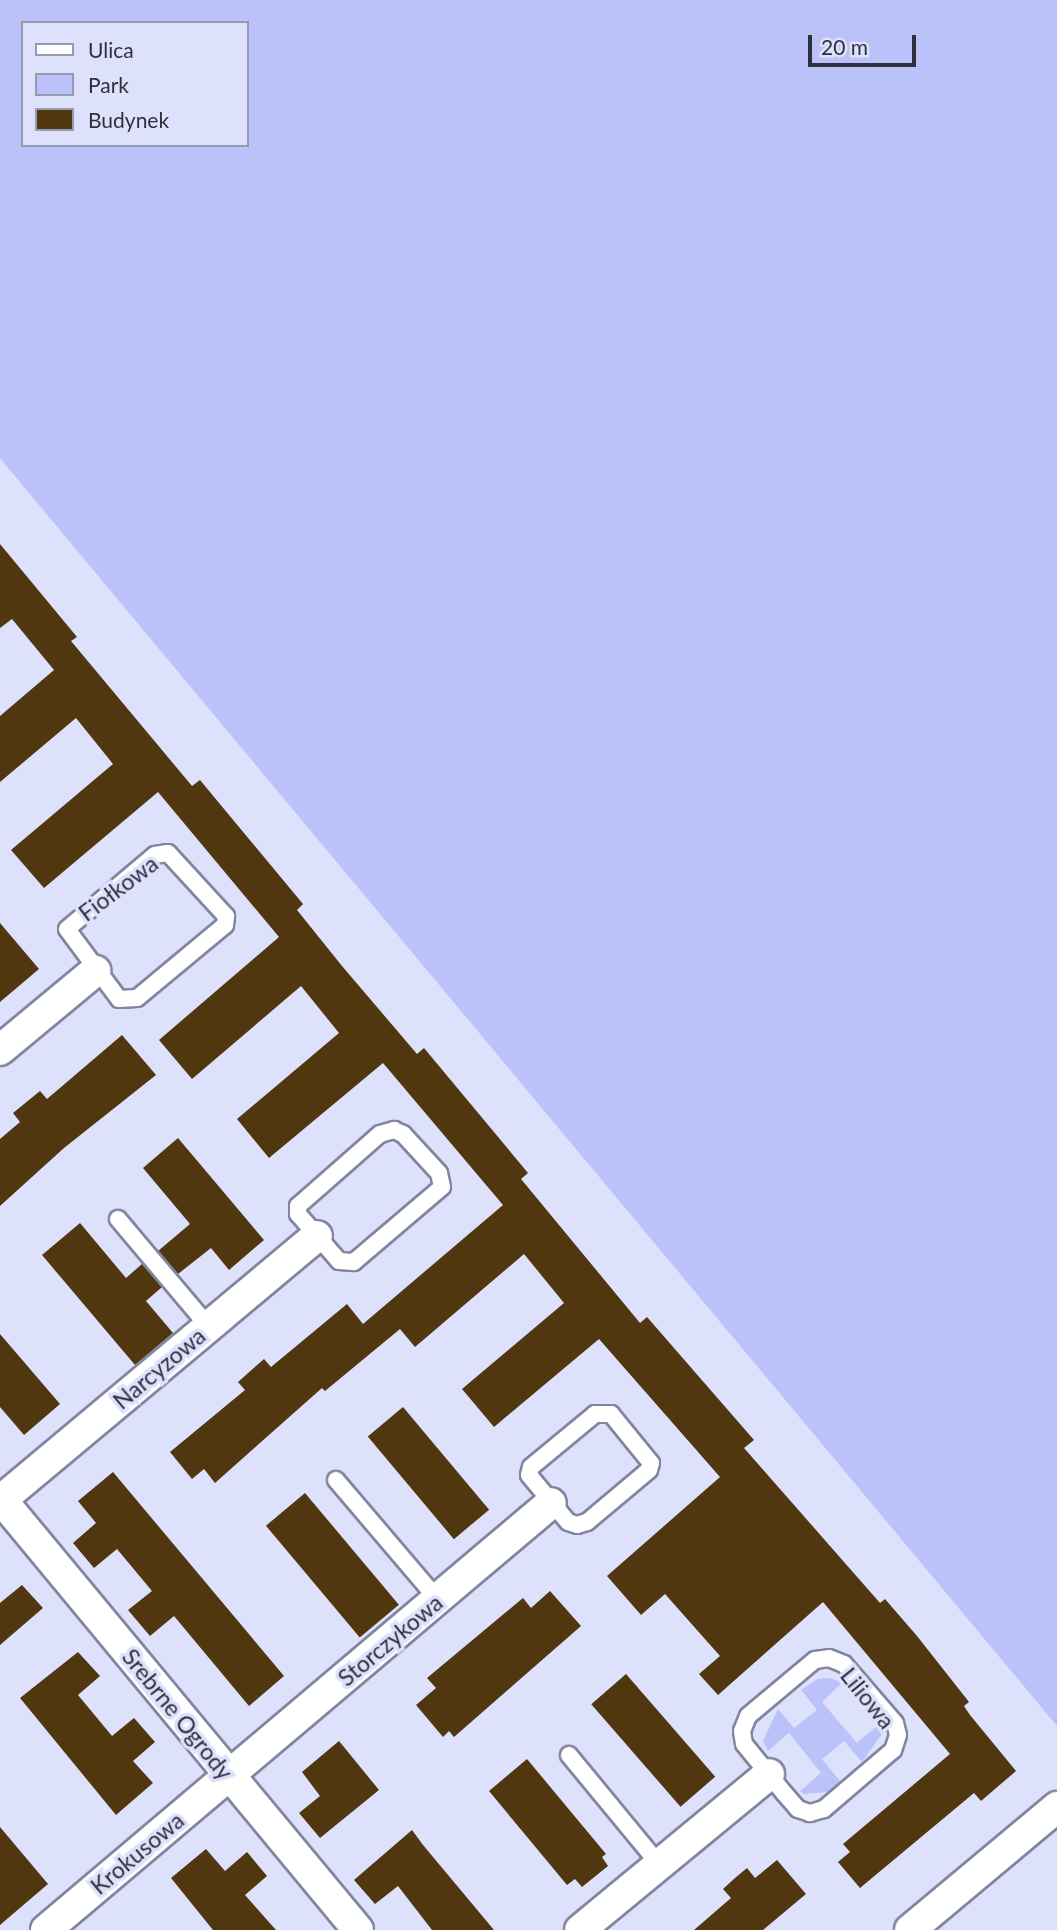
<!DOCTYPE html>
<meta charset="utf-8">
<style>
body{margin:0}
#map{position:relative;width:1057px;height:1930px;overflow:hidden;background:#dde1fc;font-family:Lato,sans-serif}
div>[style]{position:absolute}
.green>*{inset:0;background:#bbc2f9}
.building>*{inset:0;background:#51370f;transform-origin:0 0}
.roads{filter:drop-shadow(2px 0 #82859e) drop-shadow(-2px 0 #82859e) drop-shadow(0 2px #82859e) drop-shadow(0 -2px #82859e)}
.lane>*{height:16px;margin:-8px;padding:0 8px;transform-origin:8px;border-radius:8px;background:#fff}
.street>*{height:30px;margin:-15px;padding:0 15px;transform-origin:15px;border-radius:15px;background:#fff}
span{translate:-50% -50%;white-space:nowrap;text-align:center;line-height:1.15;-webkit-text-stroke:7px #dde1fc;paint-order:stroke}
.street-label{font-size:23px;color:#2f303b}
.legend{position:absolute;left:21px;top:21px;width:228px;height:126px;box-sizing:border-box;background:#dde1fc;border:2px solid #979aaf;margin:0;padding:9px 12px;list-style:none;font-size:21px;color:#2f303b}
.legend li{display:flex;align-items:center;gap:14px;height:35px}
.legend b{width:35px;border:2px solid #979aaf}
.scale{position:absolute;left:808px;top:35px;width:108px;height:32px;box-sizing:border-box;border:4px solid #2f303b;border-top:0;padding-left:9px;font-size:21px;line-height:24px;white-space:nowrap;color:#2f303b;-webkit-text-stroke:5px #dde1fc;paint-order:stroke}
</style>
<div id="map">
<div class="green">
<div style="clip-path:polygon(evenodd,0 0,1057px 0,1057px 1726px,0 458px,0 0,23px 23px,247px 23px,247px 145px,23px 145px,23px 23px)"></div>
<div style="clip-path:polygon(830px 1678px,842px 1683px,822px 1702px,857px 1743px,878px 1725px,882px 1734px,862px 1762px,844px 1741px,822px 1759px,840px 1781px,827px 1792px,804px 1794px,800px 1791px,821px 1773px,789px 1733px,768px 1751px,763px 1741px,778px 1709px,794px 1728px,817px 1710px,801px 1690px,817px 1679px)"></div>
</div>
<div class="building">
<div style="clip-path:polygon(0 544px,77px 637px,71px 641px,192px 786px,200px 780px,303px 904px,297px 910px,342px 966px,417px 1054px,424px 1048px,528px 1173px,521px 1179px,640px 1323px,647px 1317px,754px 1440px,744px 1448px,880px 1603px,885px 1599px,917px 1636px,969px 1702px,964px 1706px,970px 1715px,1016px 1771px,981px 1801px,974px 1793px,860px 1888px,838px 1862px,850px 1852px,843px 1844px,950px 1754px,823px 1602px,718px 1695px,699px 1674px,720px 1656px,665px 1594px,641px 1615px,607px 1576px,720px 1477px,599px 1339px,494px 1427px,462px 1389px,564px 1303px,524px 1254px,415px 1347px,400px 1329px,325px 1391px,322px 1388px,215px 1483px,204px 1469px,192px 1479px,170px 1452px,245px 1390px,238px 1382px,264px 1359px,271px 1367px,347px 1304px,363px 1324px,503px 1205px,383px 1063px,269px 1158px,237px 1119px,339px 1033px,301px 986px,192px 1079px,159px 1040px,279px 937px,158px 792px,44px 888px,11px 850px,113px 764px,76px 718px,0 782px,0 716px,54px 670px,12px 619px,0 628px)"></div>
<div style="clip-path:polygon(0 923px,39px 969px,0 1002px)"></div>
<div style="clip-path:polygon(122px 1035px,156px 1075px,64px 1148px,0 1206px,0 1139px,20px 1122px,13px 1113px,40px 1091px,47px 1099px)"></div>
<div style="clip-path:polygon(178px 1138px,264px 1240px,229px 1270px,211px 1248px,178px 1274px,158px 1251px,190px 1224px,143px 1168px)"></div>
<div style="clip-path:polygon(80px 1223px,126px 1278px,142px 1264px,162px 1287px,146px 1301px,173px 1333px,135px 1365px,42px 1255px)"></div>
<div style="clip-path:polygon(0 1334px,60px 1404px,24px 1435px,0 1407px)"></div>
<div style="left:403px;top:1407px;width:134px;height:46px;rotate:50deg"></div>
<div style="clip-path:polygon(113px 1472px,284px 1676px,249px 1706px,174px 1616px,150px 1636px,128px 1610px,152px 1591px,117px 1549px,94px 1568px,73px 1543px,96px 1523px,78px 1501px)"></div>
<div style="left:305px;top:1493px;width:146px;height:51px;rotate:50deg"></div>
<div style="clip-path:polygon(22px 1585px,43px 1608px,0 1645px,0 1603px)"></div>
<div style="clip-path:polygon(550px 1591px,581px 1626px,454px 1737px,449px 1731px,443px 1737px,416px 1705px,436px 1688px,427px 1678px,523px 1598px,531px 1608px)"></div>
<div style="clip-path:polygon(78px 1652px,100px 1676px,78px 1695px,112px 1736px,134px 1718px,155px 1742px,133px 1761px,153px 1783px,116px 1815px,20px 1698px)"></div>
<div style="left:626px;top:1674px;width:136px;height:46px;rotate:49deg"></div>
<div style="clip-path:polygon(339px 1741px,379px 1790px,320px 1838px,299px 1813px,320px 1796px,302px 1772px)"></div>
<div style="clip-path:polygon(527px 1759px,606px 1854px,602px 1857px,608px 1866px,582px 1887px,575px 1879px,567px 1885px,489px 1791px)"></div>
<div style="clip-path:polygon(0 1827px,48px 1884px,0 1925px)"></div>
<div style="clip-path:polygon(412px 1830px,423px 1845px,494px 1930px,432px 1930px,398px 1886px,375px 1904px,354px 1880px)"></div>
<div style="clip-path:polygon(206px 1849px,225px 1871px,247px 1852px,267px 1876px,245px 1895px,276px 1930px,213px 1930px,171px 1878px)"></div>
<div style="clip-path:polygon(777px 1860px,806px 1894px,763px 1930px,694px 1930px,731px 1898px,723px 1889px,735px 1878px,747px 1868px,755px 1878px)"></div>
</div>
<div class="roads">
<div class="lane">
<div style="left:168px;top:853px;width:86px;rotate:47.4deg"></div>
<div style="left:226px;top:916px;width:9px;rotate:96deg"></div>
<div style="left:225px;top:925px;width:114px;rotate:140.3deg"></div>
<div style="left:137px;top:998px;width:18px;rotate:177deg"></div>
<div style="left:119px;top:999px;width:87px;rotate:-126.6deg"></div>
<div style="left:67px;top:929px;width:115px;rotate:-40.1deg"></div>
<div style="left:155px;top:855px;width:13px;rotate:-9deg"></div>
<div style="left:394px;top:1130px;width:10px;rotate:24deg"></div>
<div style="left:403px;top:1134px;width:53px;rotate:47.3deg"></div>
<div style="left:439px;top:1173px;width:14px;rotate:78deg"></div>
<div style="left:442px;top:1187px;width:116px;rotate:139.6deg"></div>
<div style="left:354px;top:1262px;width:15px;rotate:-176deg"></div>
<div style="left:339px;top:1261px;width:62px;rotate:-131.1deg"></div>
<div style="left:298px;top:1214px;width:8px;rotate:-90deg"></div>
<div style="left:298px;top:1206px;width:109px;rotate:-41.3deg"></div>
<div style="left:380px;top:1134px;width:15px;rotate:-16deg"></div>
<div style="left:118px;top:1219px;width:141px;rotate:49.9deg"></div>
<div style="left:595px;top:1414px;width:16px"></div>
<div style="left:611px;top:1414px;width:63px;rotate:50.8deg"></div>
<div style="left:651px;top:1463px;width:7px;rotate:106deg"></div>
<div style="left:649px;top:1470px;width:81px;rotate:140deg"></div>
<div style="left:587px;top:1522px;width:10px;rotate:163deg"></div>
<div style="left:577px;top:1525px;width:9px;rotate:-162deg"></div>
<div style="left:568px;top:1522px;width:61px;rotate:-129.7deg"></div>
<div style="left:529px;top:1475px;width:8px;rotate:-76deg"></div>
<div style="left:531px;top:1467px;width:83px;rotate:-39.6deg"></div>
<div style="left:336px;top:1480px;width:157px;rotate:49.6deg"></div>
<div style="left:829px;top:1658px;width:16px;rotate:22deg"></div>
<div style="left:844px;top:1664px;width:78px;rotate:49.2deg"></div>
<div style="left:895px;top:1723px;width:12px;rotate:76deg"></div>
<div style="left:898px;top:1735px;width:16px;rotate:108deg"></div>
<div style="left:893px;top:1750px;width:91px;rotate:139.5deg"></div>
<div style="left:824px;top:1809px;width:15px;rotate:164deg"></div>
<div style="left:810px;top:1813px;width:13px;rotate:-162deg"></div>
<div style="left:798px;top:1809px;width:21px;rotate:-131deg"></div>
<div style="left:784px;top:1793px;width:63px;rotate:-129.2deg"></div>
<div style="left:744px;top:1744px;width:13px;rotate:-99deg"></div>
<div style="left:742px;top:1731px;width:16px;rotate:-68deg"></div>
<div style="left:748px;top:1716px;width:87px;rotate:-39.9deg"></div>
<div style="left:815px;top:1660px;width:14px;rotate:-8deg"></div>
<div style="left:569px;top:1755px;width:141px;rotate:50.5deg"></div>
</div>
<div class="street">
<div style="left:0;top:1050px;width:124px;rotate:-39.7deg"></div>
<div style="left:0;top:1498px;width:561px;rotate:50.35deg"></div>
<div style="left:0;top:1501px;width:413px;rotate:-39.9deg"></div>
<div style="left:46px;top:1930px;width:661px;rotate:-40.22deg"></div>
<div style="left:580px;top:1930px;width:245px;rotate:-39.5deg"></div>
<div style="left:910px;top:1930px;width:192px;rotate:-39.9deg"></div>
</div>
</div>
<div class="street-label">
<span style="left:118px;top:888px;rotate:-37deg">Fiołkowa</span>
<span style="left:159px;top:1368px;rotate:-40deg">Narcyzowa</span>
<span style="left:390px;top:1640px;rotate:-40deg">Storczykowa</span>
<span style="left:868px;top:1698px;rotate:51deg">Liliowa</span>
<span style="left:178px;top:1714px;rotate:51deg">Srebrne Ogrody</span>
<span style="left:137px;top:1853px;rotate:-40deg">Krokusowa</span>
</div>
<ul class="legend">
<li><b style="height:9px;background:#fff"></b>Ulica</li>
<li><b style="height:19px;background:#bbc2f9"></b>Park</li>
<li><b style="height:19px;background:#51370f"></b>Budynek</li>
</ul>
<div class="scale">20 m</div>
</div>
